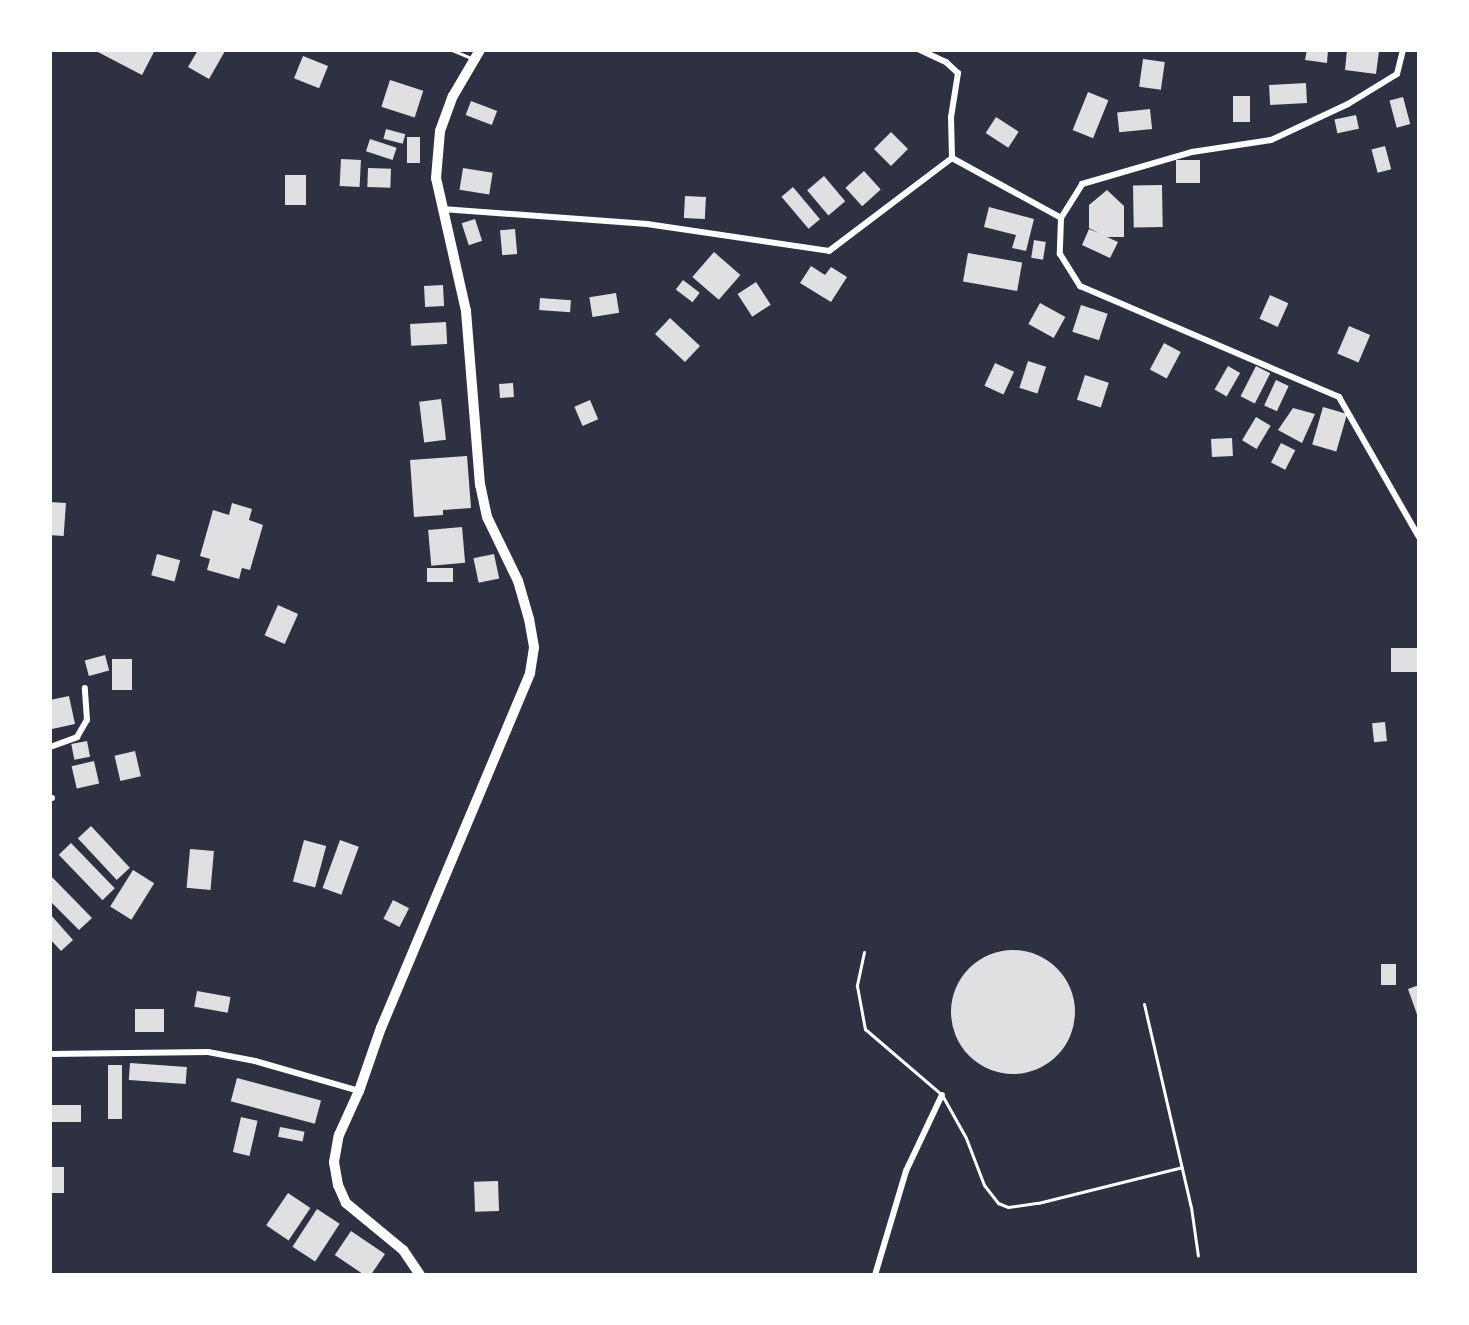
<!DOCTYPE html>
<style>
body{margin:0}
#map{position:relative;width:1469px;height:1325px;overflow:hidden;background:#2d3142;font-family:Poppins,sans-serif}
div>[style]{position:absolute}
.building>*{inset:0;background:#e0e0e3;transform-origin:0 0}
.round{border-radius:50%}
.service>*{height:3px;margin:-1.5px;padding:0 1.5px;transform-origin:1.5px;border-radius:1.5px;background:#fff}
.minor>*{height:6px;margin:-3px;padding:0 3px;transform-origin:3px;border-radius:3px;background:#fff}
.primary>*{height:10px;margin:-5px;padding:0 5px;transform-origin:5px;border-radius:5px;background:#fff}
span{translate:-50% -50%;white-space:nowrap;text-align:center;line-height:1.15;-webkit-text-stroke:6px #fff;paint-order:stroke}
.frame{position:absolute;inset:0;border:52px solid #fff;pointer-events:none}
</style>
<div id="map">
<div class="building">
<div style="clip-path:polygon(94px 50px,155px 50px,142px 75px)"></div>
<div style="clip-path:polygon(198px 50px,225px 51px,209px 79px,188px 67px)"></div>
<div style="clip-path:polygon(1307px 50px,1328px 50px,1327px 63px,1305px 60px)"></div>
<div style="clip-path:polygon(1347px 50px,1379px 51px,1376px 74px,1345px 70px)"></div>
<div style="left:303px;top:56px;width:27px;height:24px;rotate:22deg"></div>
<div style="left:1143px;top:59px;width:22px;height:28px;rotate:8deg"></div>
<div style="left:390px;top:80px;width:35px;height:28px;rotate:18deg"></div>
<div style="left:1306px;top:83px;width:20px;height:37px;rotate:87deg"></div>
<div style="left:1088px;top:92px;width:22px;height:41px;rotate:22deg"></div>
<div style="left:1233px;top:96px;width:17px;height:26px"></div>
<div style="left:1403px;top:97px;width:28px;height:14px;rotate:75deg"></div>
<div style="left:471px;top:101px;width:28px;height:15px;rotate:21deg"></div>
<div style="left:1150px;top:109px;width:20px;height:33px;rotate:84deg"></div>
<div style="left:1356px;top:115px;width:14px;height:22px;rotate:78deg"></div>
<div style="left:996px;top:117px;width:27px;height:19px;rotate:33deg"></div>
<div style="left:386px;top:129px;width:20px;height:10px;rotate:15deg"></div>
<div style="left:891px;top:132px;width:24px;height:24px;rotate:45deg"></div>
<div style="left:407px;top:137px;width:13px;height:26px"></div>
<div style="left:370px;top:139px;width:28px;height:13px;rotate:18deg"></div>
<div style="left:1385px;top:146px;width:24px;height:14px;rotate:75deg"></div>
<div style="left:341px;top:159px;width:20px;height:27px;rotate:3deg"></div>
<div style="left:1176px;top:160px;width:24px;height:23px"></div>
<div style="left:368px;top:168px;width:23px;height:19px;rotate:2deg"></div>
<div style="left:463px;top:168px;width:30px;height:22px;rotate:9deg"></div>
<div style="left:864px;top:171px;width:25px;height:25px;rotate:48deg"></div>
<div style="left:285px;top:175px;width:21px;height:30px"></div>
<div style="left:824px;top:176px;width:33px;height:22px;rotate:50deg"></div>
<div style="left:1162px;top:185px;width:42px;height:29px;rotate:89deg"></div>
<div style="left:793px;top:187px;width:42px;height:15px;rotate:50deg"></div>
<div style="clip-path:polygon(1107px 190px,1124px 206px,1124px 237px,1107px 237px,1118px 242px,1110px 258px,1082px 245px,1089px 229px,1099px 233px,1089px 228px,1089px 205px)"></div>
<div style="left:685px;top:196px;width:21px;height:22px;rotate:3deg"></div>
<div style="clip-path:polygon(989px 207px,1034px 219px,1026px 251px,1012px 248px,1016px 235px,984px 227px)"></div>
<div style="left:475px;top:219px;width:23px;height:14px;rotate:72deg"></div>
<div style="left:515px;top:229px;width:25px;height:15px;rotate:85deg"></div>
<div style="left:1034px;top:240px;width:12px;height:18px;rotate:9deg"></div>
<div style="left:714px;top:252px;width:35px;height:33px;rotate:41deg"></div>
<div style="left:968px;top:253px;width:55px;height:29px;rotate:10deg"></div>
<div style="clip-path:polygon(811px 266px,825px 275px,831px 267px,847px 277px,831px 302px,800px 283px)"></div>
<div style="left:683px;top:280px;width:21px;height:12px;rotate:37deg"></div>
<div style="left:756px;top:282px;width:27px;height:22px;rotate:57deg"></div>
<div style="left:443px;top:285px;width:21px;height:19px;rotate:87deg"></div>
<div style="left:616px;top:293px;width:20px;height:27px;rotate:81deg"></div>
<div style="left:1270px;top:295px;width:20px;height:26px;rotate:24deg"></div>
<div style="left:540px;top:298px;width:31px;height:12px;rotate:4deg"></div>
<div style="left:1040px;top:303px;width:29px;height:24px;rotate:29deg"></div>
<div style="left:1081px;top:305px;width:28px;height:28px;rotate:18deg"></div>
<div style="left:670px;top:318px;width:41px;height:22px;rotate:43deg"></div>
<div style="left:446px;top:322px;width:22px;height:36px;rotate:87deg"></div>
<div style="left:1349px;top:326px;width:23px;height:30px;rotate:23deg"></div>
<div style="left:1164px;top:343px;width:19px;height:30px;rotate:28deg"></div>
<div style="left:1028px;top:361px;width:19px;height:28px;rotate:18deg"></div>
<div style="left:995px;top:363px;width:21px;height:25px;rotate:25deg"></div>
<div style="left:1228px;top:366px;width:14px;height:27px;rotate:30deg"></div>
<div style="left:1256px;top:366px;width:16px;height:34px;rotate:27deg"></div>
<div style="left:1085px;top:375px;width:25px;height:26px;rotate:18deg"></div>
<div style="left:1276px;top:380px;width:14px;height:28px;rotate:25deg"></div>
<div style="left:513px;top:383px;width:14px;height:14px;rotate:86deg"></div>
<div style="left:441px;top:399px;width:41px;height:22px;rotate:83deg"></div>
<div style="left:590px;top:400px;width:21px;height:17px;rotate:67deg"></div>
<div style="left:1323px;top:407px;width:25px;height:39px;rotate:16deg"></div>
<div style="clip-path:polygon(1293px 408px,1315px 414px,1302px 443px,1278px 430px)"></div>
<div style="left:1256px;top:417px;width:17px;height:27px;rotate:31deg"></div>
<div style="left:1232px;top:438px;width:18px;height:21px;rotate:87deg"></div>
<div style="left:1281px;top:443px;width:16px;height:22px;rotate:27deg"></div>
<div style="clip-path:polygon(467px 456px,471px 508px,443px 510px,443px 515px,414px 517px,410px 460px)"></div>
<div style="left:50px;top:502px;width:16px;height:33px;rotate:4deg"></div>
<div style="clip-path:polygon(232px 503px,252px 509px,249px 520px,263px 525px,250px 570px,242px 568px,239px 579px,207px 570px,210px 559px,200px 556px,213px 510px,229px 515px)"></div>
<div style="left:462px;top:527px;width:36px;height:34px;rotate:85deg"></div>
<div style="left:157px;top:554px;width:24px;height:22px;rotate:15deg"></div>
<div style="left:494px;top:554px;width:25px;height:21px;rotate:78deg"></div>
<div style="left:427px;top:568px;width:26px;height:14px"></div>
<div style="left:278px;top:605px;width:22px;height:33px;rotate:24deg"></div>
<div style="left:1419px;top:648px;width:24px;height:28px;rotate:90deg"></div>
<div style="left:105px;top:655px;width:16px;height:21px;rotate:75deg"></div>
<div style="left:112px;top:659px;width:20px;height:31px"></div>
<div style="clip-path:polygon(69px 696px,75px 724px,52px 729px,50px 700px)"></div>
<div style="left:1385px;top:722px;width:19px;height:13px;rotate:84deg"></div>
<div style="left:87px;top:741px;width:16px;height:16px;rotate:79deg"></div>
<div style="left:135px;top:751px;width:26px;height:21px;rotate:77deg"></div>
<div style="left:94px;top:761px;width:23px;height:23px;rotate:77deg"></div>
<div style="left:91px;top:826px;width:57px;height:18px;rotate:47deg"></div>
<div style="left:304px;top:840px;width:23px;height:43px;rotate:15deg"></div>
<div style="left:340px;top:840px;width:20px;height:51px;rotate:20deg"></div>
<div style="left:71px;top:843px;width:63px;height:17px;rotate:46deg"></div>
<div style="left:190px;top:849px;width:24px;height:39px;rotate:5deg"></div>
<div style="left:133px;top:870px;width:25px;height:43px;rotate:32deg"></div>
<div style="clip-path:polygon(50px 875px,92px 918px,79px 930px,50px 901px)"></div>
<div style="left:393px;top:900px;width:18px;height:21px;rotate:27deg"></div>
<div style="clip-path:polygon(50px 914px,73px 940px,61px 951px,50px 939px)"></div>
<div class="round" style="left:951px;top:950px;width:124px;height:124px"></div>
<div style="left:1381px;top:964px;width:15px;height:21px"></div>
<div style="clip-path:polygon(1419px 985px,1419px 1020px,1408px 989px)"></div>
<div style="left:197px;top:991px;width:34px;height:16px;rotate:10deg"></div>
<div style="left:135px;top:1009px;width:29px;height:23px"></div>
<div style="left:130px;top:1063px;width:57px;height:17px;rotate:4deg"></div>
<div style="left:108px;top:1065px;width:14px;height:54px"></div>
<div style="left:237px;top:1078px;width:87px;height:24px;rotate:15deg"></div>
<div style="left:50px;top:1105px;width:31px;height:17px"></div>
<div style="left:241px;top:1117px;width:17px;height:36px;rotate:13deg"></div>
<div style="left:280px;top:1127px;width:25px;height:10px;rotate:11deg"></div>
<div style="left:50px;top:1167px;width:14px;height:26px"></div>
<div style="left:498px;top:1181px;width:30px;height:24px;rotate:88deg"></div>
<div style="left:288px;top:1193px;width:27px;height:39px;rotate:34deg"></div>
<div style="left:317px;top:1209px;width:27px;height:45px;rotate:33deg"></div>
<div style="left:351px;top:1231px;width:41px;height:29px;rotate:34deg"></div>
</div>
<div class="service">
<div style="left:452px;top:50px;width:21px;rotate:23deg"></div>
<div style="left:864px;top:952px;width:35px;rotate:102deg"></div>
<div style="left:857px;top:986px;width:44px;rotate:79.5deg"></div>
<div style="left:865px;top:1029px;width:101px;rotate:40.6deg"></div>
<div style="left:942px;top:1095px;width:49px;rotate:60.8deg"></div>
<div style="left:966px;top:1138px;width:50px;rotate:69deg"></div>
<div style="left:984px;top:1185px;width:23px;rotate:52deg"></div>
<div style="left:998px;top:1203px;width:11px;rotate:22deg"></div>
<div style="left:1008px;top:1207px;width:30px;rotate:-8deg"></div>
<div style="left:1038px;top:1203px;width:148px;rotate:-14deg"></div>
<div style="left:1144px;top:1004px;width:208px;rotate:77deg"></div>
<div style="left:1191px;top:1207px;width:49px;rotate:81.9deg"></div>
</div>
<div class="minor">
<div style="left:920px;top:50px;width:29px;rotate:25deg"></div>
<div style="left:946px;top:62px;width:16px;rotate:43deg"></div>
<div style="left:958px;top:73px;width:45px;rotate:99deg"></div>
<div style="left:951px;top:117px;width:41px;rotate:88.6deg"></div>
<div style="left:442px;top:209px;width:206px;rotate:4.2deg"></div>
<div style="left:647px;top:224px;width:184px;rotate:8.4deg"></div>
<div style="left:829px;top:251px;width:154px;rotate:-37.1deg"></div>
<div style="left:952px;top:158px;width:124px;rotate:28.8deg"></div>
<div style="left:1061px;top:218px;width:40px;rotate:-58deg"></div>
<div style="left:1082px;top:184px;width:115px;rotate:-16.2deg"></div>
<div style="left:1192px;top:152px;width:80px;rotate:-8.6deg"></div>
<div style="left:1271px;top:140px;width:85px;rotate:-25.1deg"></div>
<div style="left:1348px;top:104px;width:57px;rotate:-31.5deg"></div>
<div style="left:1397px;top:74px;width:25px;rotate:-76deg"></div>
<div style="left:1061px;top:218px;width:36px;rotate:92deg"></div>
<div style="left:1060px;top:254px;width:38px;rotate:58deg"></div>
<div style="left:1080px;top:286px;width:282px;rotate:23.2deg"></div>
<div style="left:1339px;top:397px;width:161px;rotate:60.3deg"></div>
<div style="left:50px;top:747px;width:29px;rotate:-20deg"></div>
<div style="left:77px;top:737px;width:20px;rotate:-60deg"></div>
<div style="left:87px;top:720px;width:32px;rotate:-94deg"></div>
<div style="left:50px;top:798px;width:2px"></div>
<div style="left:50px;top:1054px;width:158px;rotate:-0.7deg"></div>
<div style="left:208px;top:1052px;width:48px;rotate:10.8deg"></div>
<div style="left:255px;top:1061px;width:108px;rotate:16.1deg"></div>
<div style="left:875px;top:1275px;width:109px;rotate:-73.4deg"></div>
<div style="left:906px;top:1171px;width:84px;rotate:-64.7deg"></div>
</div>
<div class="primary">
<div style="left:420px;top:1275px;width:30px;rotate:-124deg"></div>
<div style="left:403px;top:1250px;width:74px;rotate:-140.5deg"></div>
<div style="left:346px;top:1203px;width:20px;rotate:-114deg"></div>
<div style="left:338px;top:1185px;width:23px;rotate:-100deg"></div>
<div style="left:334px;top:1162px;width:27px;rotate:-80deg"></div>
<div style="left:339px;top:1135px;width:48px;rotate:-65.6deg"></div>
<div style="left:359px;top:1091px;width:67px;rotate:-70.8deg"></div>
<div style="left:381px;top:1028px;width:385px;rotate:-67.2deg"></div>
<div style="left:530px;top:673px;width:26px;rotate:-81deg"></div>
<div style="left:534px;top:647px;width:28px;rotate:-100deg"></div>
<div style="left:529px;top:619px;width:40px;rotate:-106deg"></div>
<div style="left:518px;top:581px;width:71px;rotate:-115.8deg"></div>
<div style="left:487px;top:517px;width:33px;rotate:-102deg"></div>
<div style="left:480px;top:485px;width:175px;rotate:-94.6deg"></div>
<div style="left:466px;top:311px;width:136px;rotate:-102.7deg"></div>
<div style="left:436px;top:178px;width:47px;rotate:-85.1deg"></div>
<div style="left:440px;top:131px;width:37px;rotate:-70deg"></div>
<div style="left:453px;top:96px;width:53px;rotate:-59.6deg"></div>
</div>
<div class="frame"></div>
</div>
